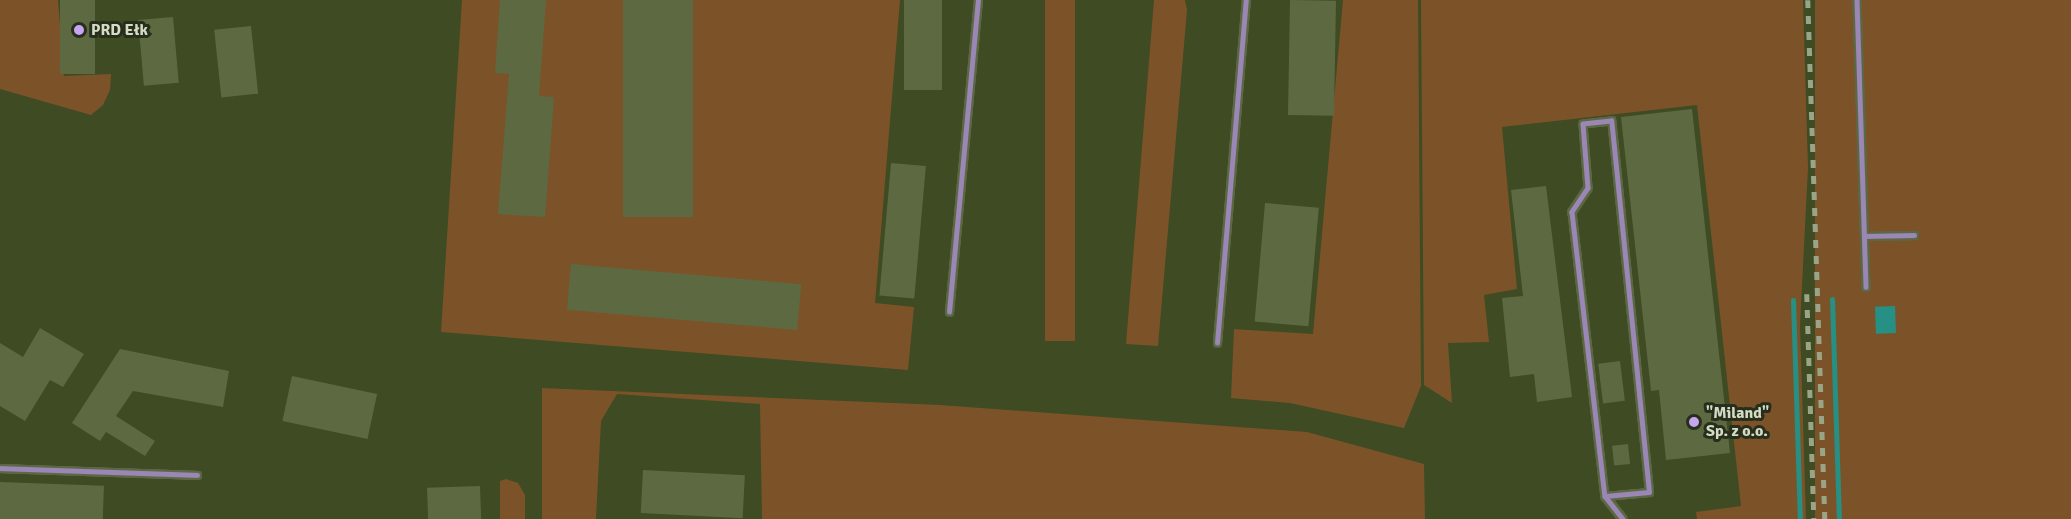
<!DOCTYPE html>
<meta charset="utf-8">
<style>
body{margin:0}
#map{position:relative;width:2071px;height:519px;overflow:hidden;background:#3e4b23;font-family:Signika,sans-serif}
div>[style]{position:absolute}
.green>*{inset:0;background:#7c5329;transform-origin:0 0}
.water>*{inset:0;background:#279084;transform-origin:0 0}
.stream>*{height:5px;margin:-2.5px;padding:0 2.5px;transform-origin:2.5px;border-radius:2.5px;background:#279084}
.building>*{inset:0;background:#5d6a41;transform-origin:0 0}
.roads{filter:drop-shadow(2px 0 #5c6844) drop-shadow(-2px 0 #5c6844) drop-shadow(0 2px #5c6844) drop-shadow(0 -2px #5c6844)}
.service>*{height:4.5px;margin:-2.25px;padding:0 2.25px;transform-origin:2.25px;border-radius:2.25px;background:#9a87b5}
.rail>*{height:4.5px;margin-top:-2.25px;transform-origin:0;background:repeating-linear-gradient(90deg,#9aa487 0 8px,transparent 0 16px)}
.dots>*{width:16px;height:16px;translate:-50% -50%;box-sizing:border-box;border:3px solid #282e1c;border-radius:50%}
span{translate:-50% -50%;white-space:nowrap;text-align:center;line-height:1.15;-webkit-text-stroke:6px #282e1c;paint-order:stroke}
.poi-label{font-size:16px;color:#d4dcc6;font-weight:700}
.left{translate:0 -50%;text-align:left}
</style>
<div id="map">
<div class="green">
<div style="clip-path:polygon(0 0,58px 0,64px 76px,111px 74px,110px 90px,103px 105px,91px 115px,0 89px)"></div>
<div style="clip-path:polygon(462px 0,900px 0,875px 303px,914px 307px,908px 370px,441px 332px)"></div>
<div style="left:1045px;top:0;width:30px;height:341px"></div>
<div style="clip-path:polygon(1154px 0,1185px 0,1187px 10px,1158px 346px,1126px 344px)"></div>
<div style="clip-path:polygon(1343px 0,1418px 0,1421px 386px,1404px 428px,1290px 403px,1231px 398px,1234px 329px,1313px 334px)"></div>
<div style="clip-path:polygon(1421px 0,1803px 0,1808px 168px,1800px 325px,1806px 519px,1697px 519px,1696px 512px,1741px 506px,1697px 105px,1502px 127px,1517px 289px,1484px 295px,1489px 342px,1448px 343px,1452px 403px,1424px 385px)"></div>
<div style="left:1815px;top:0;width:256px;height:519px"></div>
<div style="clip-path:polygon(542px 388px,940px 405px,1307px 432px,1424px 464px,1425px 519px,762px 519px,760px 404px,617px 394px,601px 421px,596px 519px,542px 519px)"></div>
<div style="clip-path:polygon(506px 479px,518px 483px,525px 495px,525px 519px,500px 519px,500px 481px)"></div>
</div>
<div class="water">
<div style="left:1895px;top:306px;width:27px;height:20px;rotate:88deg"></div>
</div>
<div class="stream">
<div style="left:1832px;top:299px;width:220px;rotate:88.2deg"></div>
<div style="left:1793px;top:300px;width:219px;rotate:88.2deg"></div>
</div>
<div class="building">
<div style="left:60px;top:0;width:35px;height:74px"></div>
<div style="clip-path:polygon(500px 0,546px 0,539px 96px,554px 97px,545px 217px,498px 214px,509px 74px,495px 73px)"></div>
<div style="left:623px;top:0;width:70px;height:217px"></div>
<div style="left:904px;top:0;width:38px;height:90px"></div>
<div style="left:1290px;top:0;width:46px;height:115px;rotate:1deg"></div>
<div style="left:173px;top:17px;width:66px;height:35px;rotate:85deg"></div>
<div style="left:251px;top:26px;width:68px;height:37px;rotate:84deg"></div>
<div style="clip-path:polygon(1692px 109px,1730px 453px,1666px 460px,1659px 390px,1651px 391px,1621px 117px)"></div>
<div style="left:891px;top:163px;width:35px;height:133px;rotate:5deg"></div>
<div style="clip-path:polygon(1546px 186px,1572px 397px,1537px 402px,1534px 374px,1510px 377px,1502px 298px,1523px 296px,1511px 190px)"></div>
<div style="left:1265px;top:203px;width:54px;height:119px;rotate:5deg"></div>
<div style="left:571px;top:264px;width:231px;height:46px;rotate:5deg"></div>
<div style="clip-path:polygon(40px 328px,84px 354px,63px 387px,50px 380px,25px 421px,0 406px,0 343px,23px 357px)"></div>
<div style="clip-path:polygon(120px 349px,229px 371px,223px 407px,133px 391px,116px 416px,155px 441px,145px 456px,106px 432px,100px 441px,72px 423px)"></div>
<div style="left:1620px;top:361px;width:40px;height:22px;rotate:83deg"></div>
<div style="left:292px;top:376px;width:87px;height:46px;rotate:12deg"></div>
<div style="left:1628px;top:444px;width:20px;height:16px;rotate:84deg"></div>
<div style="left:643px;top:470px;width:102px;height:43px;rotate:3deg"></div>
<div style="left:0;top:482px;width:104px;height:37px;rotate:2deg"></div>
<div style="left:480px;top:486px;width:33px;height:53px;rotate:88deg"></div>
</div>
<div class="roads">
<div class="service">
<div style="left:1857px;top:0;width:287px;rotate:88.2deg"></div>
<div style="left:1865px;top:236px;width:49px;rotate:-1.2deg"></div>
<div style="left:949px;top:312px;width:313px;rotate:-84.7deg"></div>
<div style="left:1217px;top:343px;width:344px;rotate:-85.2deg"></div>
<div style="left:0;top:468px;width:197px;rotate:2deg"></div>
<div style="left:1605px;top:496px;width:44px;rotate:-5.2deg"></div>
<div style="left:1649px;top:492px;width:373px;rotate:-95.8deg"></div>
<div style="left:1611px;top:121px;width:28px;rotate:174deg"></div>
<div style="left:1583px;top:124px;width:64px;rotate:85.5deg"></div>
<div style="left:1588px;top:188px;width:29px;rotate:124deg"></div>
<div style="left:1572px;top:212px;width:286px;rotate:83.4deg"></div>
<div style="left:1605px;top:496px;width:29px;rotate:52deg"></div>
</div>
</div>
<div class="rail">
<div style="left:1808px;top:0;width:519px;rotate:88.12deg"></div>
<div style="left:1807px;top:294px;width:225px;rotate:88.2deg"></div>
</div>
<div class="dots">
<div style="left:79px;top:30px;background:#c6a6f0"></div>
<div style="left:1694px;top:422px;background:#c6a6f0"></div>
</div>
<div class="poi-label">
<span class="left" style="left:91px;top:30px">PRD Ełk</span>
<span class="left" style="left:1706px;top:422px">"Miland"<br>Sp. z o.o.</span>
</div>
</div>
